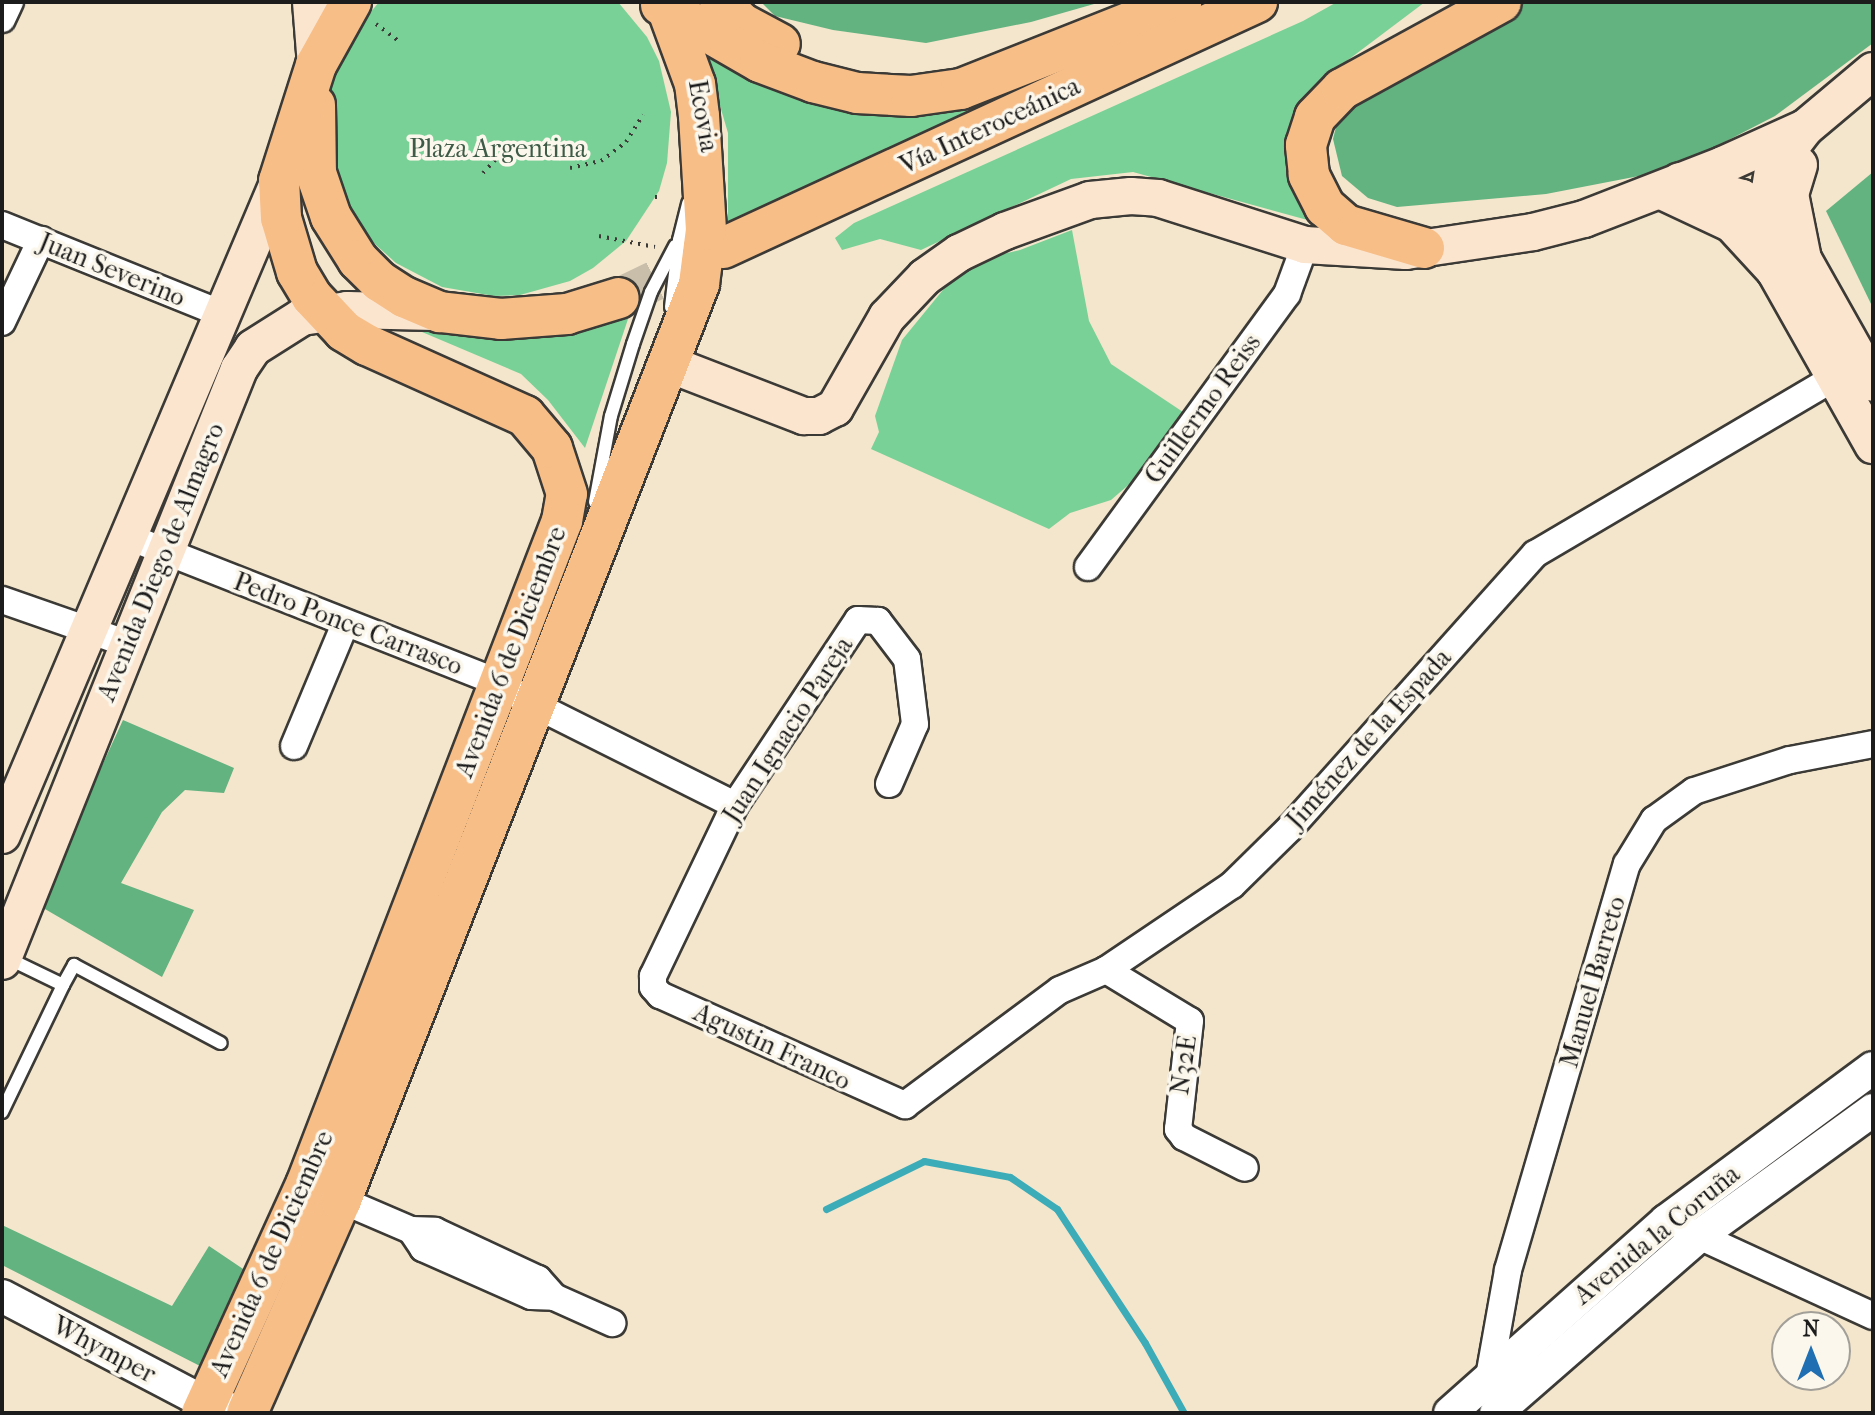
<!DOCTYPE html>
<meta charset="utf-8">
<style>
body{margin:0}
#map{position:relative;width:1875px;height:1415px;overflow:hidden;background:#f3e6cc;font-family:"IM FELL French Canon",serif}
div>[style]{position:absolute}
.green>*{inset:0;background:#79d197}
.forest>*{inset:0;background:#62b380}
.stream>*{height:7px;margin:-3.5px;padding:0 3.5px;transform-origin:3.5px;border-radius:3.5px;background:#3cacb9}
.primary-tunnel>*{height:40px;margin-top:-20px;transform-origin:0;background:repeating-linear-gradient(90deg,#c8bea9 0 40px,transparent 0 60px)}
.path>*{height:4px;margin-top:-2px;transform-origin:0;background:repeating-linear-gradient(90deg,#3c3a36 0 2px,transparent 0 8px)}
.roads{filter:drop-shadow(2px 0 #3c3a36) drop-shadow(-2px 0 #3c3a36) drop-shadow(0 2px #3c3a36) drop-shadow(0 -2px #3c3a36)}
.service>*{height:12px;margin:-6px;padding:0 6px;transform-origin:6px;border-radius:6px;background:#fff}
.minor>*{height:26px;margin:-13px;padding:0 13px;transform-origin:13px;border-radius:13px;background:#fff}
.tertiary>*{height:32px;margin:-16px;padding:0 16px;transform-origin:16px;border-radius:16px;background:#fff}
.secondary>*{height:36px;margin:-18px;padding:0 18px;transform-origin:18px;border-radius:18px;background:#fce5cf}
.primary>*{height:40px;margin:-20px;padding:0 20px;transform-origin:20px;border-radius:20px;background:#f7be88}
span{translate:-50% -50%;white-space:nowrap;text-align:center;line-height:1.15;-webkit-text-stroke:7px #fbf7ec;paint-order:stroke}
.street-label{font-size:26px;color:#1c1c1c}
.park-label{font-size:26px;color:#3d5b47}
.frame{position:absolute;inset:0;border:4px solid #1c1c1c;pointer-events:none}
.north{position:absolute;left:1771px;top:1311px;width:80px;height:80px;box-sizing:border-box;background:#fbf7ec;border:2px solid #a29f99;border-radius:50%;rotate:0deg;font-size:22px;font-weight:700;line-height:32px;text-align:center;color:#1c1c1c}
.north::after{content:'';display:block;margin:auto;width:28px;height:36px;background:#1f6fb2;clip-path:polygon(50% 0,100% 100%,50% 72%,0 100%)}
</style>
<div id="map">
<div class="green">
<div style="clip-path:polygon(379px 2px,618px 2px,647px 37px,659px 61px,671px 112px,667px 163px,659px 191px,626px 241px,593px 268px,570px 281px,520px 295px,494px 296px,442px 287px,396px 263px,376px 245px,359px 226px,335px 180px,327px 106px,340px 57px,352px 35px)"></div>
<div style="clip-path:polygon(1337px 2px,1425px 2px,1340px 66px,1306px 98px,1333px 227px,1133px 172px,1071px 179px,921px 250px,880px 239px,842px 250px,835px 238px,854px 223px,1303px 21px)"></div>
<div style="clip-path:polygon(705px 55px,784px 91px,902px 113px,979px 106px,1046px 83px,728px 228px,728px 133px)"></div>
<div style="clip-path:polygon(1072px 230px,1089px 321px,1111px 364px,1186px 414px,1133px 481px,1111px 500px,1070px 513px,1049px 529px,871px 449px,879px 432px,875px 416px,902px 340px,947px 285px,986px 258px,1020px 250px)"></div>
<div style="clip-path:polygon(630px 313px,585px 448px,548px 400px,521px 374px,422px 332px,547px 332px)"></div>
</div>
<div class="forest">
<div style="clip-path:polygon(761px 2px,1101px 2px,1031px 22px,926px 43px,833px 30px,775px 16px)"></div>
<div style="clip-path:polygon(1524px 2px,1873px 2px,1873px 43px,1775px 116px,1670px 170px,1546px 194px,1397px 207px,1368px 198px,1342px 176px,1333px 139px,1339px 115px,1356px 96px)"></div>
<div style="clip-path:polygon(1873px 172px,1873px 308px,1826px 211px)"></div>
<div style="clip-path:polygon(123px 720px,234px 768px,224px 793px,185px 790px,162px 812px,121px 883px,194px 910px,162px 977px,38px 905px)"></div>
<div style="clip-path:polygon(2px 1225px,172px 1306px,209px 1246px,252px 1275px,216px 1365px,200px 1366px,2px 1265px)"></div>
</div>
<div class="stream">
<div style="left:826px;top:1209px;width:109px;rotate:-26.1deg"></div>
<div style="left:924px;top:1161px;width:87px;rotate:10.5deg"></div>
<div style="left:1010px;top:1177px;width:57px;rotate:34.2deg"></div>
<div style="left:1057px;top:1209px;width:160px;rotate:56.7deg"></div>
<div style="left:1145px;top:1343px;width:80px;rotate:60.9deg"></div>
</div>
<div class="primary-tunnel">
<div style="left:619px;top:298px;width:88px;rotate:-25.7deg"></div>
</div>
<div class="path">
<div style="left:376px;top:24px;width:31px;rotate:37deg"></div>
<div style="left:570px;top:168px;width:32px;rotate:-13deg"></div>
<div style="left:601px;top:161px;width:31px;rotate:-37deg"></div>
<div style="left:626px;top:142px;width:32px;rotate:-58deg"></div>
<div style="left:483px;top:173px;width:41px;rotate:-47deg"></div>
<div style="left:655px;top:197px;width:7px"></div>
<div style="left:599px;top:236px;width:57px;rotate:11.1deg"></div>
</div>
<div class="roads">
<div class="service">
<div style="left:671px;top:307px;width:67px;rotate:-83.2deg"></div>
<div style="left:679px;top:240px;width:38px;rotate:-76deg"></div>
<div style="left:595px;top:502px;width:87px;rotate:-79.5deg"></div>
<div style="left:611px;top:416px;width:75px;rotate:-73deg"></div>
<div style="left:633px;top:344px;width:55px;rotate:-70.9deg"></div>
<div style="left:651px;top:292px;width:52px;rotate:-62.4deg"></div>
<div style="left:63px;top:985px;width:23px;rotate:-61deg"></div>
<div style="left:74px;top:965px;width:166px;rotate:28deg"></div>
<div style="left:2px;top:1112px;width:141px;rotate:-64.3deg"></div>
<div style="left:63px;top:985px;width:64px;rotate:-154.2deg"></div>
</div>
<div class="minor">
<div style="left:2px;top:19px;width:19px;rotate:-65deg"></div>
<div style="left:2px;top:225px;width:237px;rotate:22deg"></div>
<div style="left:2px;top:322px;width:91px;rotate:-64.6deg"></div>
<div style="left:129px;top:537px;width:396px;rotate:21.5deg"></div>
<div style="left:498px;top:682px;width:41px;rotate:32.2deg"></div>
<div style="left:533px;top:704px;width:226px;rotate:26.6deg"></div>
<div style="left:1088px;top:567px;width:338px;rotate:-53.9deg"></div>
<div style="left:1287px;top:294px;width:52px;rotate:-69.8deg"></div>
<div style="left:2px;top:600px;width:133px;rotate:19.2deg"></div>
<div style="left:294px;top:746px;width:132px;rotate:-67.3deg"></div>
<div style="left:889px;top:784px;width:65px;rotate:-66.6deg"></div>
<div style="left:915px;top:724px;width:65px;rotate:-97deg"></div>
<div style="left:907px;top:659px;width:48px;rotate:-127.3deg"></div>
<div style="left:878px;top:621px;width:20px;rotate:-177deg"></div>
<div style="left:858px;top:620px;width:222px;rotate:123.6deg"></div>
<div style="left:735px;top:805px;width:190px;rotate:115.6deg"></div>
<div style="left:653px;top:976px;width:11px;rotate:90deg"></div>
<div style="left:653px;top:987px;width:11px;rotate:49deg"></div>
<div style="left:660px;top:995px;width:269px;rotate:24.2deg"></div>
<div style="left:905px;top:1105px;width:193px;rotate:-36.6deg"></div>
<div style="left:1060px;top:990px;width:50px;rotate:-23.5deg"></div>
<div style="left:1106px;top:970px;width:152px;rotate:-34deg"></div>
<div style="left:1232px;top:885px;width:81px;rotate:-44.5deg"></div>
<div style="left:1290px;top:828px;width:368px;rotate:-48.2deg"></div>
<div style="left:1535px;top:554px;width:347px;rotate:-30.5deg"></div>
<div style="left:1106px;top:970px;width:98px;rotate:31.3deg"></div>
<div style="left:1190px;top:1021px;width:109px;rotate:96.3deg"></div>
<div style="left:1178px;top:1129px;width:10px;rotate:53deg"></div>
<div style="left:1184px;top:1137px;width:68px;rotate:26.9deg"></div>
<div style="left:341px;top:1200px;width:76px;rotate:23.2deg"></div>
<div style="left:411px;top:1230px;width:24px;rotate:2deg"></div>
<div style="left:435px;top:1231px;width:114px;rotate:25deg"></div>
<div style="left:538px;top:1279px;width:24px;rotate:48deg"></div>
<div style="left:1684px;top:1229px;width:208px;rotate:24.7deg"></div>
<div style="left:411px;top:1230px;width:22px;rotate:56deg"></div>
<div style="left:423px;top:1248px;width:118px;rotate:24deg"></div>
<div style="left:531px;top:1296px;width:23px;rotate:2deg"></div>
<div style="left:554px;top:1297px;width:64px;rotate:24.1deg"></div>
<div style="left:1492px;top:1385px;width:9px;rotate:-111deg"></div>
<div style="left:1489px;top:1377px;width:109px;rotate:-79.9deg"></div>
<div style="left:1508px;top:1270px;width:423px;rotate:-73.7deg"></div>
<div style="left:1627px;top:864px;width:52px;rotate:-58.5deg"></div>
<div style="left:1654px;top:820px;width:49px;rotate:-35.9deg"></div>
<div style="left:1694px;top:791px;width:101px;rotate:-17.9deg"></div>
<div style="left:1790px;top:760px;width:85px;rotate:-10.9deg"></div>
</div>
<div class="tertiary">
<div style="left:2px;top:1296px;width:230px;rotate:27.7deg"></div>
<div style="left:206px;top:1403px;width:25px;rotate:14deg"></div>
<div style="left:1450px;top:1413px;width:289px;rotate:-41.6deg"></div>
<div style="left:1666px;top:1221px;width:257px;rotate:-36.5deg"></div>
<div style="left:1496px;top:1413px;width:269px;rotate:-41.1deg"></div>
<div style="left:1699px;top:1236px;width:215px;rotate:-35.9deg"></div>
</div>
<div class="secondary">
<div style="left:311px;top:2px;width:63px;rotate:85.5deg"></div>
<div style="left:1873px;top:71px;width:89px;rotate:140deg"></div>
<div style="left:1805px;top:128px;width:53px;rotate:127.3deg"></div>
<div style="left:1773px;top:170px;width:45px;rotate:99deg"></div>
<div style="left:1766px;top:214px;width:58px;rotate:81deg"></div>
<div style="left:1775px;top:271px;width:200px;rotate:60.6deg"></div>
<div style="left:1799px;top:165px;width:30px;rotate:107deg"></div>
<div style="left:1790px;top:194px;width:66px;rotate:78.7deg"></div>
<div style="left:1803px;top:259px;width:142px;rotate:60.6deg"></div>
<div style="left:1680px;top:181px;width:64px;rotate:15.3deg"></div>
<div style="left:1742px;top:198px;width:29px;rotate:34deg"></div>
<div style="left:1766px;top:214px;width:21px;rotate:51deg"></div>
<div style="left:1666px;top:193px;width:73px;rotate:25.2deg"></div>
<div style="left:1732px;top:224px;width:64px;rotate:47.5deg"></div>
<div style="left:669px;top:364px;width:145px;rotate:21.1deg"></div>
<div style="left:804px;top:416px;width:15px"></div>
<div style="left:819px;top:416px;width:18px;rotate:-27deg"></div>
<div style="left:835px;top:408px;width:105px;rotate:-60.3deg"></div>
<div style="left:887px;top:317px;width:55px;rotate:-46.5deg"></div>
<div style="left:925px;top:277px;width:42px;rotate:-35.2deg"></div>
<div style="left:959px;top:253px;width:51px;rotate:-25.6deg"></div>
<div style="left:1005px;top:231px;width:90px;rotate:-20deg"></div>
<div style="left:1090px;top:200px;width:41px;rotate:-5.6deg"></div>
<div style="left:1131px;top:196px;width:27px;rotate:4deg"></div>
<div style="left:1158px;top:198px;width:154px;rotate:17.7deg"></div>
<div style="left:1305px;top:245px;width:101px;rotate:3.4deg"></div>
<div style="left:1406px;top:251px;width:128px;rotate:-8.5deg"></div>
<div style="left:1533px;top:232px;width:53px;rotate:-14.3deg"></div>
<div style="left:1584px;top:219px;width:149px;rotate:-21.2deg"></div>
<div style="left:1723px;top:165px;width:90px;rotate:-24.3deg"></div>
<div style="left:2px;top:835px;width:710px;rotate:-67.05deg"></div>
<div style="left:2px;top:961px;width:638px;rotate:-68.18deg"></div>
<div style="left:239px;top:369px;width:25px;rotate:-56deg"></div>
<div style="left:253px;top:348px;width:58px;rotate:-32.3deg"></div>
<div style="left:302px;top:317px;width:46px;rotate:-8.8deg"></div>
<div style="left:347px;top:310px;width:88px;rotate:1.3deg"></div>
</div>
<div class="primary">
<div style="left:720px;top:2px;width:30px;rotate:45deg"></div>
<div style="left:741px;top:23px;width:44px;rotate:28.3deg"></div>
<div style="left:661px;top:5px;width:114px;rotate:29.9deg"></div>
<div style="left:760px;top:62px;width:57px;rotate:20.7deg"></div>
<div style="left:813px;top:82px;width:45px;rotate:14deg"></div>
<div style="left:857px;top:93px;width:54px;rotate:3.2deg"></div>
<div style="left:911px;top:96px;width:50px;rotate:-8deg"></div>
<div style="left:961px;top:89px;width:237px;rotate:-21.6deg"></div>
<div style="left:315px;top:105px;width:68px;rotate:89.2deg"></div>
<div style="left:316px;top:173px;width:46px;rotate:71.2deg"></div>
<div style="left:331px;top:217px;width:51px;rotate:57.9deg"></div>
<div style="left:358px;top:260px;width:30px;rotate:45deg"></div>
<div style="left:379px;top:281px;width:30px;rotate:33deg"></div>
<div style="left:404px;top:297px;width:39px;rotate:23deg"></div>
<div style="left:440px;top:312px;width:61px;rotate:6.5deg"></div>
<div style="left:501px;top:319px;width:66px;rotate:-4.3deg"></div>
<div style="left:567px;top:314px;width:54px;rotate:-17.1deg"></div>
<div style="left:723px;top:248px;width:588px;rotate:-24.73deg"></div>
<div style="left:1424px;top:248px;width:81px;rotate:-163.6deg"></div>
<div style="left:1346px;top:225px;width:28px;rotate:-139deg"></div>
<div style="left:1325px;top:207px;width:36px;rotate:-117deg"></div>
<div style="left:1309px;top:175px;width:30px;rotate:-96deg"></div>
<div style="left:1306px;top:145px;width:29px;rotate:-72deg"></div>
<div style="left:1315px;top:117px;width:39px;rotate:-46deg"></div>
<div style="left:1342px;top:89px;width:181px;rotate:-28.7deg"></div>
<div style="left:202px;top:1413px;width:251px;rotate:-65.5deg"></div>
<div style="left:306px;top:1185px;width:712px;rotate:-68.92deg"></div>
<div style="left:562px;top:521px;width:27px;rotate:-80deg"></div>
<div style="left:567px;top:494px;width:48px;rotate:-108.1deg"></div>
<div style="left:552px;top:448px;width:42px;rotate:-130.2deg"></div>
<div style="left:525px;top:416px;width:173px;rotate:-155.8deg"></div>
<div style="left:367px;top:345px;width:27px;rotate:-149deg"></div>
<div style="left:344px;top:331px;width:47px;rotate:-133.3deg"></div>
<div style="left:312px;top:297px;width:29px;rotate:-121deg"></div>
<div style="left:297px;top:272px;width:56px;rotate:-106.5deg"></div>
<div style="left:281px;top:218px;width:37px;rotate:-93deg"></div>
<div style="left:279px;top:181px;width:122px;rotate:-72.3deg"></div>
<div style="left:316px;top:65px;width:72px;rotate:-60.9deg"></div>
<div style="left:247px;top:1413px;width:233px;rotate:-66.2deg"></div>
<div style="left:341px;top:1200px;width:983px;rotate:-68.65deg"></div>
<div style="left:699px;top:284px;width:54px;rotate:-82.6deg"></div>
<div style="left:706px;top:230px;width:114px;rotate:-93.5deg"></div>
<div style="left:699px;top:116px;width:32px;rotate:-97deg"></div>
<div style="left:695px;top:84px;width:87px;rotate:-110.1deg"></div>
</div>
</div>
<div class="street-label">
<span style="left:703px;top:116px;rotate:80deg">Ecovia</span>
<span style="left:990px;top:126px;rotate:-25deg">Vía Interoceánica</span>
<span style="left:112px;top:270px;rotate:22deg">Juan Severino</span>
<span style="left:1203px;top:409px;rotate:-54deg">Guillermo Reiss</span>
<span style="left:161px;top:562px;rotate:-68deg">Avenida Diego de Almagro</span>
<span style="left:348px;top:624px;rotate:21deg">Pedro Ponce Carrasco</span>
<span style="left:511px;top:652px;rotate:-69deg">Avenida 6 de Diciembre</span>
<span style="left:788px;top:730px;rotate:-57deg">Juan Ignacio Pareja</span>
<span style="left:1369px;top:739px;rotate:-48deg">Jiménez de la Espada</span>
<span style="left:1593px;top:982px;rotate:-74deg">Manuel Barreto</span>
<span style="left:772px;top:1047px;rotate:25deg">Agustin Franco</span>
<span style="left:1184px;top:1065px;rotate:-82deg">N32E</span>
<span style="left:1657px;top:1235px;rotate:-39deg">Avenida la Coruña</span>
<span style="left:272px;top:1254px;rotate:-66deg">Avenida 6 de Diciembre</span>
<span style="left:104px;top:1350px;rotate:28deg">Whymper</span>
</div>
<div class="park-label">
<span style="left:498px;top:149px">Plaza Argentina</span>
</div>
<div class="frame"></div>
<div class="north">N</div>
</div>
